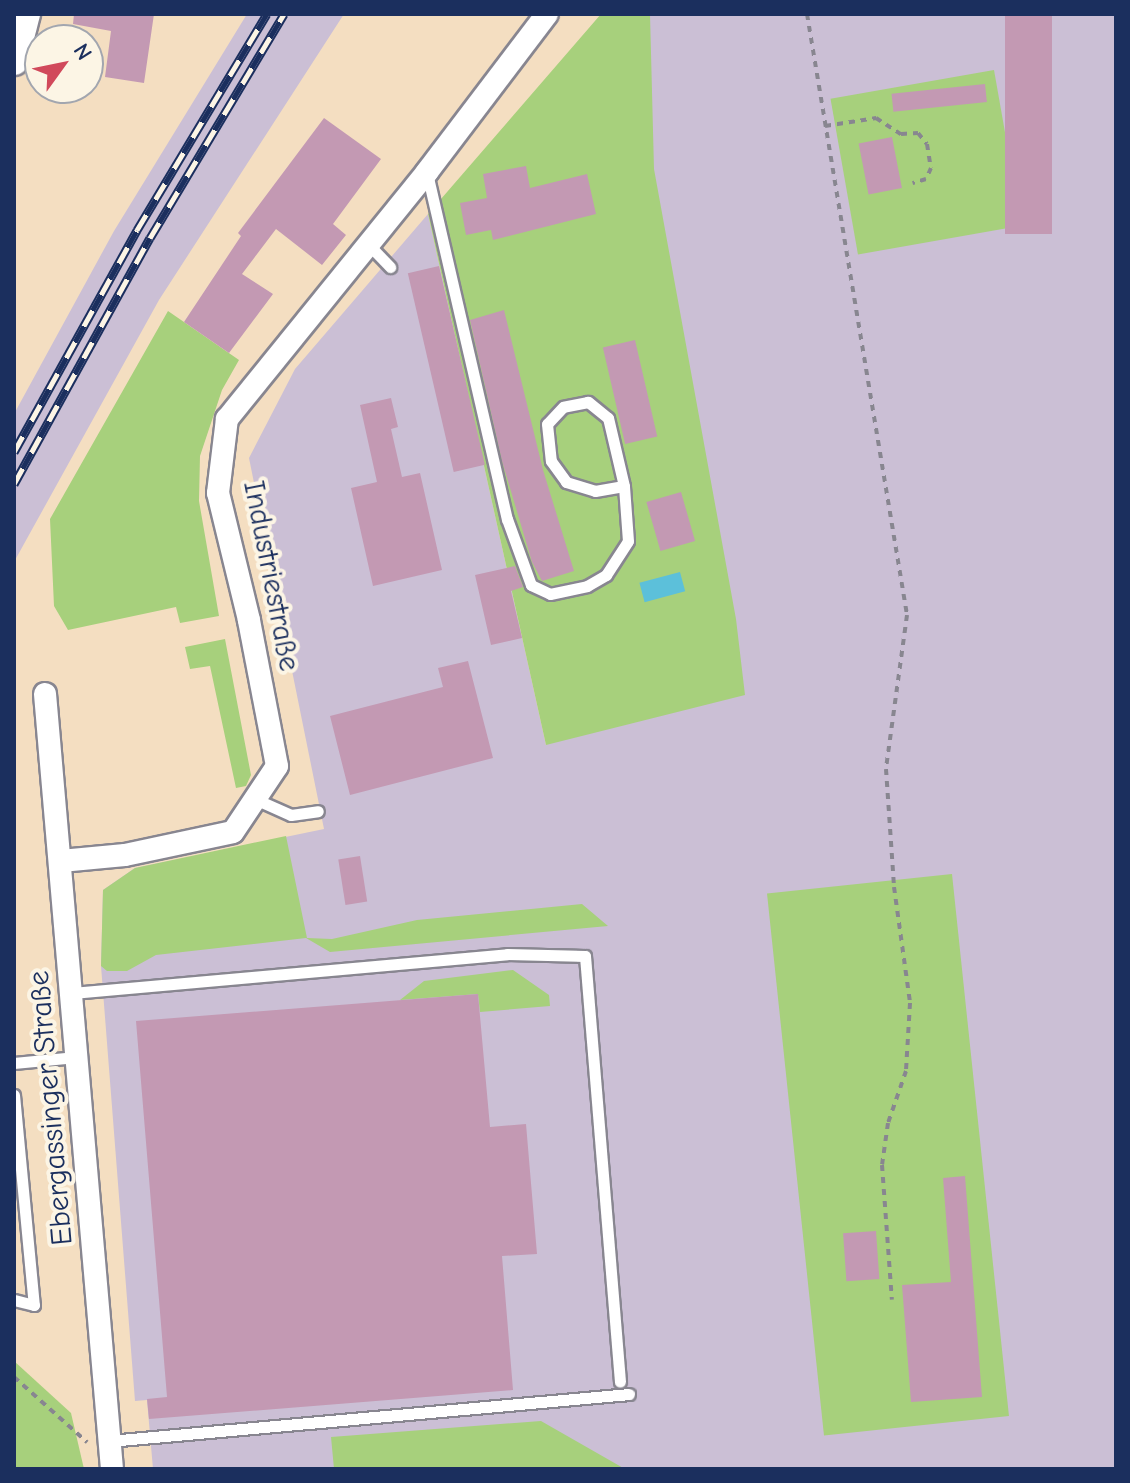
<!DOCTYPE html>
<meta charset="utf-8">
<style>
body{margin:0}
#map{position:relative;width:1130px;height:1483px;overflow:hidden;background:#f4dec1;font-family:"Comic Neue",sans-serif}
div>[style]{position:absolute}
.industrial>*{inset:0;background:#cbbfd5}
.green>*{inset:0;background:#a7d07c;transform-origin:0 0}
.water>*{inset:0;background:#5cc0da;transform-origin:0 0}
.building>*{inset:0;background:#c399b3;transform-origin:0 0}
.path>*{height:4px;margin-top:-2px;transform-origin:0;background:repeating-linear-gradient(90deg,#888690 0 6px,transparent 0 12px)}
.roads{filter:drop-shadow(2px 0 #888690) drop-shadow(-2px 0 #888690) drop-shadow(0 2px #888690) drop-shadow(0 -2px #888690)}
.service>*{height:11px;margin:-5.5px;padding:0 5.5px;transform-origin:5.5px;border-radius:5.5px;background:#fff}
.minor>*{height:22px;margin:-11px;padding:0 11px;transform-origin:11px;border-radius:11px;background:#fff}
.tertiary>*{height:28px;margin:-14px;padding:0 14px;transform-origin:14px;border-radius:14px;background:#fff}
.rail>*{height:9px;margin-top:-4.5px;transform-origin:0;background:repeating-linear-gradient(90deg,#fcf5e5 0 18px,#1b2f5e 0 36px);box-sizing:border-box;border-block:2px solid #1b2f5e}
span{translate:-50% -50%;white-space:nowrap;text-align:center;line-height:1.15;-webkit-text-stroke:8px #fcf5e5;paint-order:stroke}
.street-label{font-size:30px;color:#1b2f5e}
.frame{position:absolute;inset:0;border:16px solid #1b2f5e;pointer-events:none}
.north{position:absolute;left:24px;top:24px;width:80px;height:80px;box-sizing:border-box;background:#fcf5e5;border:2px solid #a2a6af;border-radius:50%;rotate:57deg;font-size:22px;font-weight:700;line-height:32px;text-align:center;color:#1b2f5e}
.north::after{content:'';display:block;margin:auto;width:28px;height:36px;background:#d1495b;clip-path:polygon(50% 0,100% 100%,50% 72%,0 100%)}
</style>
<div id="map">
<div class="industrial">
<div style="clip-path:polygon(247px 14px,344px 14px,159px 300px,14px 562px,14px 414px,114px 231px)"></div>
<div style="clip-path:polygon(633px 14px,1116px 14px,1116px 1469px,153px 1469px,147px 1400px,135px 1401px,101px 966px,103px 890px,135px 868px,324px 829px,249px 458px,295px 369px,428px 214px,546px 745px,695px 506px)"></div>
</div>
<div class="green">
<div style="clip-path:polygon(601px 14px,650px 14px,654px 169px,736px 619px,745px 695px,546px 745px,428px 214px)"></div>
<div style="left:994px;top:70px;width:158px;height:166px;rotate:80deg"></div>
<div style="clip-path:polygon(168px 311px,239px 360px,222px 390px,200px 456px,199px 501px,219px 616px,180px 623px,176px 607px,68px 630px,54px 606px,50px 519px)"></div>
<div style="clip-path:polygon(225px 639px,251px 775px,246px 786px,236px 788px,210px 666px,190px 669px,185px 647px)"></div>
<div style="clip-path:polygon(286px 836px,307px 938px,332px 939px,417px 920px,582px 904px,608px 926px,330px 952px,306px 938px,156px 955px,127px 971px,107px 971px,101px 966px,103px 890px,135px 868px)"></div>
<div style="left:952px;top:874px;width:545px;height:186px;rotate:84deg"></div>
<div style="clip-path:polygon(513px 970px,549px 995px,550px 1006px,480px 1012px,478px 994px,400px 1000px,424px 981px)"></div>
<div style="clip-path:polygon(14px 1361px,71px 1413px,84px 1469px,14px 1469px)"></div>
<div style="clip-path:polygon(541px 1421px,625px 1469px,334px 1469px,331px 1437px)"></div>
</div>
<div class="water">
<div style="left:680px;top:572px;width:20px;height:42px;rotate:75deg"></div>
</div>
<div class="building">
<div style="clip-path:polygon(74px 14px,154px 14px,144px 83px,105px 77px,111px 31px,73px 24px)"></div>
<div style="left:1005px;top:14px;width:47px;height:220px"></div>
<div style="left:985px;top:84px;width:18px;height:94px;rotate:84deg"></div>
<div style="clip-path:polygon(324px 118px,381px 159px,333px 224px,346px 235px,322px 265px,276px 229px,242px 274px,273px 294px,229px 353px,184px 322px,241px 236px,238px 233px)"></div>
<div style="left:892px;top:137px;width:52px;height:34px;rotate:79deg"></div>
<div style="clip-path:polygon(526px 166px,530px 188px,587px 174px,596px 214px,493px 240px,491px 230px,466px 235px,460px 203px,487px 198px,483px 174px)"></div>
<div style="left:439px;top:266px;width:204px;height:32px;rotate:77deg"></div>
<div style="clip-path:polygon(504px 310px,543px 470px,574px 571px,542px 581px,532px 562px,502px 461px,470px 320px)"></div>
<div style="left:635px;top:340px;width:99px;height:33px;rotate:77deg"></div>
<div style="clip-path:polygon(391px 398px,398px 427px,391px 429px,402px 477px,420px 473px,442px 570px,373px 586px,351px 488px,377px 482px,360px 405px)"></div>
<div style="left:681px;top:492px;width:51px;height:36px;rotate:74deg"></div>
<div style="clip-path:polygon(515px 566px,523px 587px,511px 591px,522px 638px,491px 645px,475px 575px)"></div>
<div style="clip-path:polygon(468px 661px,493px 758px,350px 795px,330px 716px,443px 687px,438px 668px)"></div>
<div style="left:360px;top:856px;width:46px;height:22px;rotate:81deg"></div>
<div style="clip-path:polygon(478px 994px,490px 1127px,526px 1124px,537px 1254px,502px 1256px,513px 1390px,149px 1419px,147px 1399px,167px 1397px,136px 1021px)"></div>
<div style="clip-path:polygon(965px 1176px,982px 1397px,911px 1402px,902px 1285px,951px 1282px,943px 1178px)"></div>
<div style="left:876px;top:1231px;width:48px;height:33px;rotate:86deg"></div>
</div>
<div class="path">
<div style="left:807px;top:14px;width:609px;rotate:80.55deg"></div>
<div style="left:907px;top:615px;width:155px;rotate:97.8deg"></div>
<div style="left:886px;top:769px;width:118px;rotate:86.1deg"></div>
<div style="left:894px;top:887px;width:117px;rotate:82.1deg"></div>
<div style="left:910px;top:1003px;width:68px;rotate:93.4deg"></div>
<div style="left:906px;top:1071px;width:55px;rotate:109.1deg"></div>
<div style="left:888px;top:1123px;width:42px;rotate:98.1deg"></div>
<div style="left:882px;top:1165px;width:135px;rotate:85.8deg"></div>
<div style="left:825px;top:126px;width:52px;rotate:-8.9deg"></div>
<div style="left:876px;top:118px;width:30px;rotate:33deg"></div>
<div style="left:901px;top:134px;width:17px;rotate:-3deg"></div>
<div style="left:918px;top:133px;width:14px;rotate:51deg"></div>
<div style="left:927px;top:144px;width:24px;rotate:81deg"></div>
<div style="left:931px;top:168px;width:12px;rotate:114deg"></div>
<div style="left:926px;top:179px;width:14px;rotate:163deg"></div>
<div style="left:14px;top:1377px;width:98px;rotate:41.7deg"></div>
</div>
<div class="roads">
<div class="service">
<div style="left:427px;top:173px;width:355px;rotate:77deg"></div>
<div style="left:507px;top:519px;width:70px;rotate:70deg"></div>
<div style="left:531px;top:585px;width:21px;rotate:25deg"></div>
<div style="left:550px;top:594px;width:38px;rotate:-12deg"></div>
<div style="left:587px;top:586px;width:22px;rotate:-30deg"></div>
<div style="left:606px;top:575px;width:40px;rotate:-57.1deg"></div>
<div style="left:628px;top:541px;width:55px;rotate:-94.2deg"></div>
<div style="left:624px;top:486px;width:70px;rotate:-103.2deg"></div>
<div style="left:608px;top:418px;width:26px;rotate:-141deg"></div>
<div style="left:588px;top:402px;width:25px;rotate:169deg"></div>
<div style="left:563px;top:407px;width:23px;rotate:133deg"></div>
<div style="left:547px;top:424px;width:37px;rotate:84deg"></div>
<div style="left:551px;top:461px;width:26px;rotate:54deg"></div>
<div style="left:566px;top:482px;width:30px;rotate:17deg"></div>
<div style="left:595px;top:491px;width:29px;rotate:-10deg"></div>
<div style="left:368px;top:244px;width:32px;rotate:46deg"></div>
<div style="left:255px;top:799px;width:39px;rotate:24deg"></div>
<div style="left:291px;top:815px;width:27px;rotate:-8deg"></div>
<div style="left:72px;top:993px;width:437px;rotate:-5.1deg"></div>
<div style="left:507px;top:954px;width:78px;rotate:1.5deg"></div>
<div style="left:585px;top:956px;width:427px;rotate:85.3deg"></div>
<div style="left:14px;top:1063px;width:62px;rotate:-5.5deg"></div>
<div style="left:14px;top:1095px;width:211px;rotate:84.6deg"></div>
<div style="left:34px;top:1305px;width:21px;rotate:-166deg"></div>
<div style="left:109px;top:1441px;width:522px;rotate:-5.16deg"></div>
</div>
<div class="minor">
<div style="left:45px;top:694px;width:778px;rotate:85.06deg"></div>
<div style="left:61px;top:861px;width:64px;rotate:-5.4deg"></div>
<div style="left:125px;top:855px;width:110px;rotate:-12deg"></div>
<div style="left:233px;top:832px;width:79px;rotate:-56.3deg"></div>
<div style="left:277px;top:766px;width:149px;rotate:-100.9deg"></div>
<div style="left:249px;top:620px;width:131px;rotate:-103.7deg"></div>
<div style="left:218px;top:493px;width:75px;rotate:-83.1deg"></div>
<div style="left:227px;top:419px;width:318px;rotate:-51deg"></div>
<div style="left:427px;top:172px;width:198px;rotate:-52.8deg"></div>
</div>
<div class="tertiary">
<div style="left:14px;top:61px;width:49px;rotate:-75.7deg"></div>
</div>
</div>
<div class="rail">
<div style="left:14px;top:452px;width:254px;rotate:-61deg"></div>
<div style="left:137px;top:230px;width:252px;rotate:-59deg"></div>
<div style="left:14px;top:484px;width:281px;rotate:-61.1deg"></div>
<div style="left:150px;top:238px;width:261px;rotate:-59.1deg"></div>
</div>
<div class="street-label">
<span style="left:271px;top:576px;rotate:79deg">Industriestraße</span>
<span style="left:51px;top:1108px;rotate:-95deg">Ebergassinger Straße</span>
</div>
<div class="frame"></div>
<div class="north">N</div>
</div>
